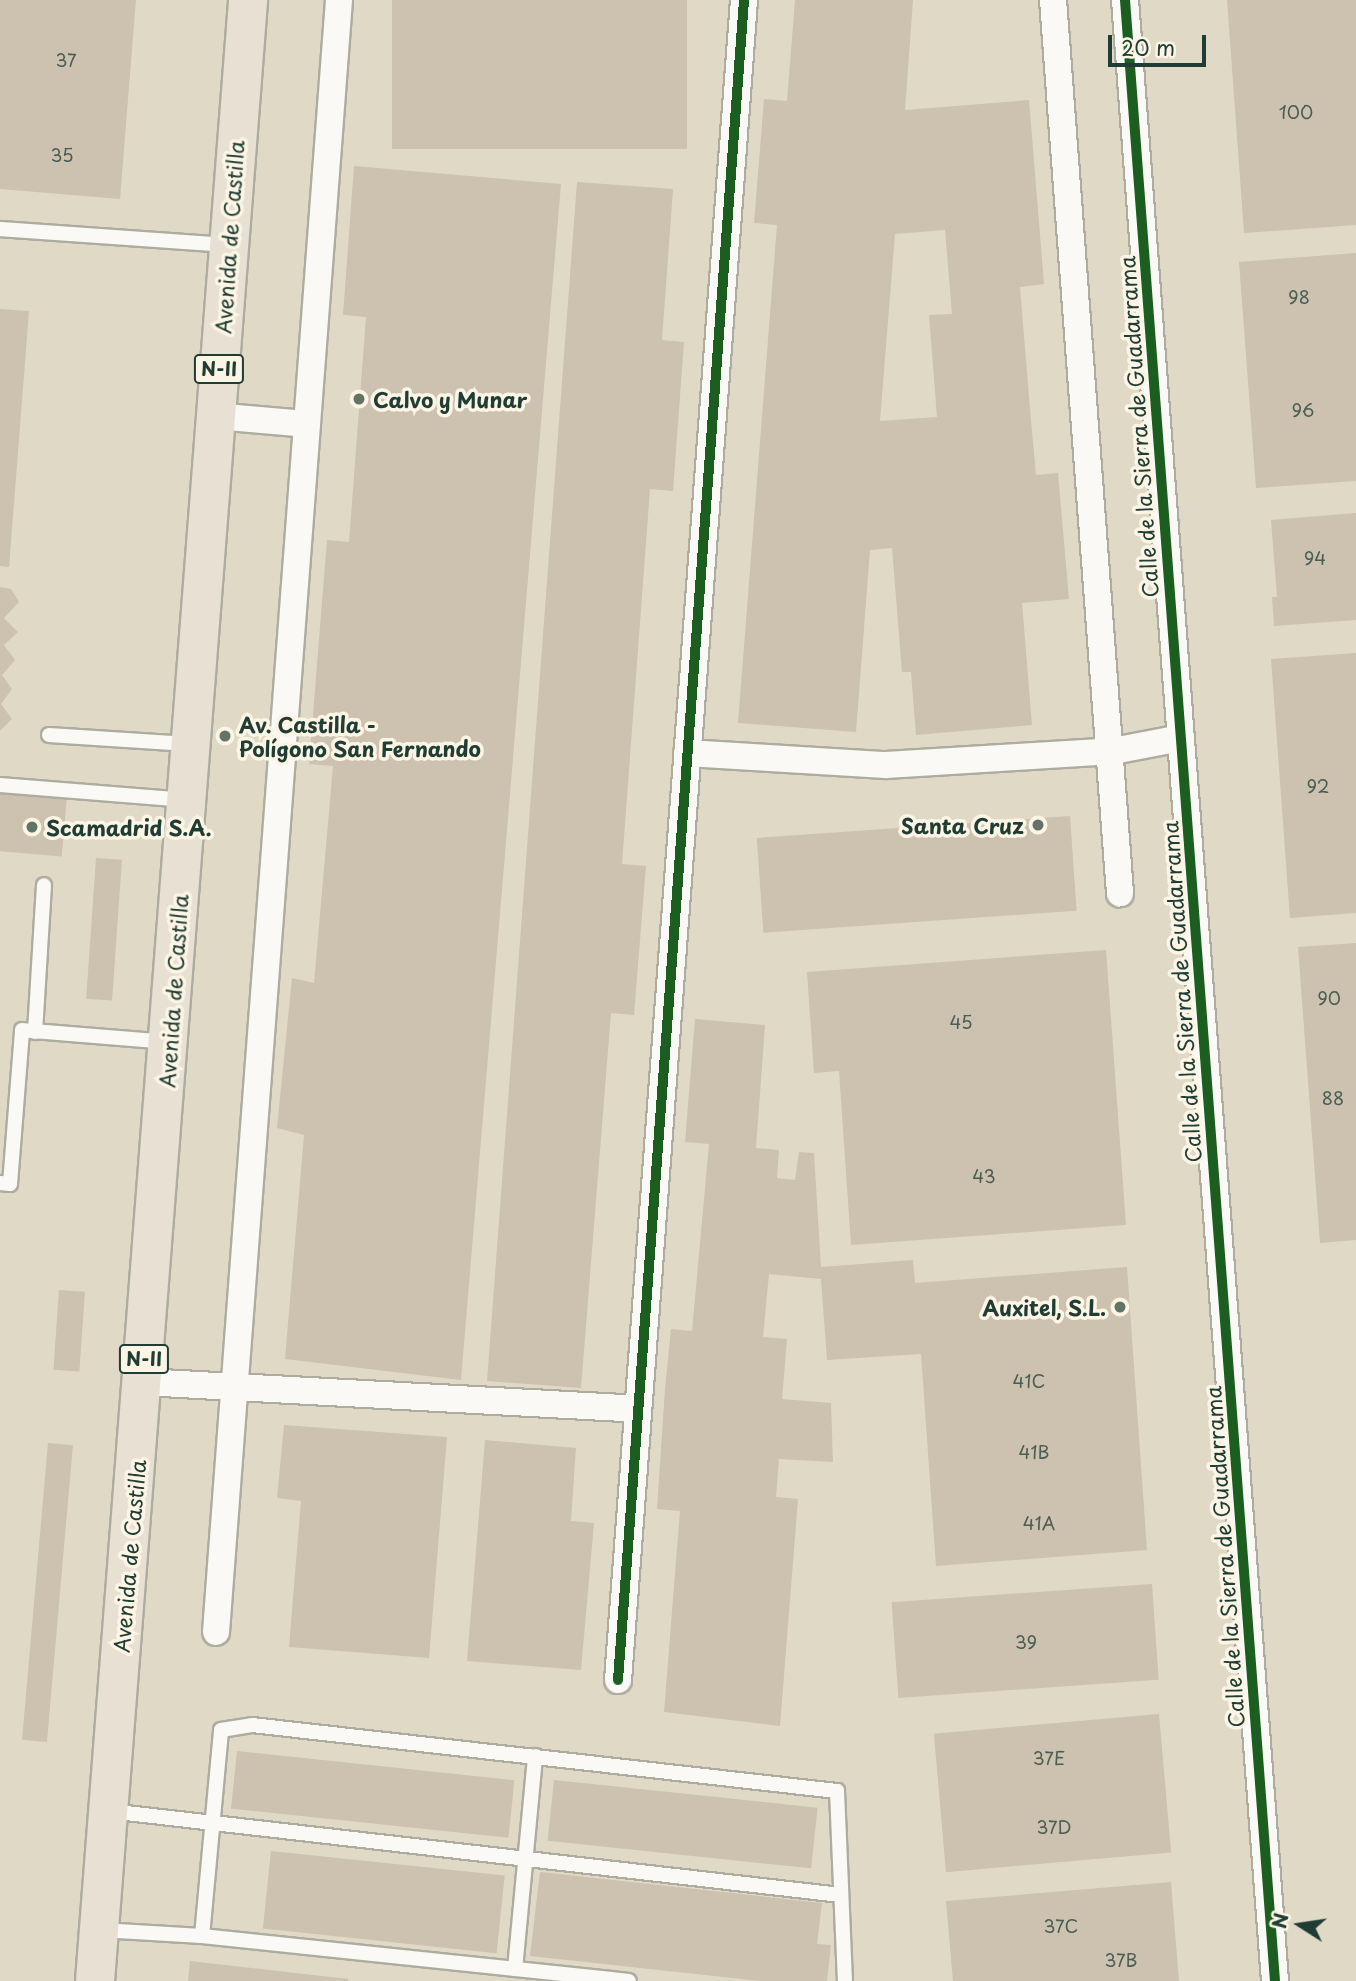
<!DOCTYPE html>
<meta charset="utf-8">
<style>
body{margin:0}
#map{position:relative;width:1356px;height:1981px;overflow:hidden;background:#e0d9c6;font-family:"Playpen Sans",sans-serif}
div>[style]{position:absolute}
.building>*{inset:0;background:#cdc1b0;transform-origin:0 0}
.roads{filter:drop-shadow(2px 0 #adac9f) drop-shadow(-2px 0 #adac9f) drop-shadow(0 2px #adac9f) drop-shadow(0 -2px #adac9f)}
.service>*{height:14px;margin:-7px;padding:0 7px;transform-origin:7px;border-radius:7px;background:#faf9f6}
.minor>*{height:26px;margin:-13px;padding:0 13px;transform-origin:13px;border-radius:13px;background:#faf9f6}
.primary>*{height:38px;margin:-19px;padding:0 19px;transform-origin:19px;border-radius:19px;background:#e7e0d3}
.cycleway>*{height:10px;margin:-5px;padding:0 5px;transform-origin:5px;border-radius:5px;background:#1b5e20}
.dots>*{width:19px;height:19px;translate:-50% -50%;box-sizing:border-box;border:4px solid #fcf5e5;border-radius:50%}
span{translate:-50% -50%;white-space:nowrap;text-align:center;line-height:1.15;-webkit-text-stroke:7px #fcf5e5;paint-order:stroke}
.number-label{font-size:18px;color:#4a5e53}
.number-label span{-webkit-text-stroke-width:0}
.shield-label span{padding:2px 5px;background:#fcf5e5;border:2px solid;border-radius:5px;-webkit-text-stroke-width:0}
.shield-label{font-size:19px;color:#1f3d34;font-weight:700}
.street-label{font-size:21px;color:#1f3d34}
.poi-label{font-size:21px;color:#1f3d34;font-weight:700}
.left{translate:0 -50%;text-align:left}
.right{translate:-100% -50%;text-align:right}
.north{position:absolute;left:1265px;top:1890px;width:70px;height:70px;-webkit-text-stroke:5px #fcf5e5;paint-order:stroke;rotate:282deg;font-size:19px;font-weight:700;line-height:28px;text-align:center;color:#1f3d34}
.north::after{content:'';display:block;margin:auto;width:24px;height:32px;background:#1f3d34;clip-path:polygon(50% 0,100% 100%,50% 72%,0 100%)}
.scale{position:absolute;left:1108px;top:35px;width:98px;height:32px;box-sizing:border-box;border:4px solid #1f3d34;border-top:0;padding-left:9px;font-size:21px;line-height:24px;white-space:nowrap;color:#1f3d34;-webkit-text-stroke:5px #fcf5e5;paint-order:stroke}
</style>
<div id="map">
<div class="building">
<div style="clip-path:polygon(0 0,136px 0,120px 199px,0 189px)"></div>
<div style="left:392px;top:0;width:295px;height:149px"></div>
<div style="clip-path:polygon(evenodd,795px 0,913px 0,905px 110px,1029px 100px,1044px 284px,1020px 287px,1030px 409px,1036px 475px,1058px 473px,1069px 599px,1022px 603px,1032px 725px,916px 735px,911px 672px,902px 672px,892px 548px,870px 550px,856px 732px,738px 723px,777px 225px,754px 223px,764px 99px,787px 101px,795px 0,945px 230px,952px 314px,929px 315px,937px 417px,880px 421px,895px 234px,945px 230px)"></div>
<div style="clip-path:polygon(1227px 0,1356px 0,1356px 225px,1244px 233px)"></div>
<div style="clip-path:polygon(354px 166px,561px 184px,461px 1380px,285px 1359px,304px 1135px,277px 1128px,292px 978px,314px 983px,333px 766px,309px 764px,327px 540px,349px 542px,366px 317px,343px 315px)"></div>
<div style="clip-path:polygon(577px 182px,673px 189px,662px 340px,684px 342px,673px 491px,650px 489px,622px 864px,646px 866px,640px 940px,634px 1015px,611px 1013px,581px 1388px,487px 1381px)"></div>
<div style="clip-path:polygon(1356px 253px,1356px 481px,1256px 488px,1239px 262px)"></div>
<div style="clip-path:polygon(0 309px,29px 311px,9px 567px,0 566px)"></div>
<div style="clip-path:polygon(1356px 513px,1356px 620px,1274px 626px,1272px 597px,1277px 597px,1271px 520px)"></div>
<div style="clip-path:polygon(0 587px,11px 589px,19px 602px,4px 618px,18px 632px,4px 645px,15px 660px,2px 675px,12px 689px,1px 704px,12px 719px,0 731px)"></div>
<div style="clip-path:polygon(1356px 653px,1356px 913px,1290px 918px,1271px 659px)"></div>
<div style="left:0;top:793px;width:67px;height:58px;rotate:5deg"></div>
<div style="left:1070px;top:816px;width:95px;height:314px;rotate:86deg"></div>
<div style="left:96px;top:858px;width:26px;height:141px;rotate:4deg"></div>
<div style="clip-path:polygon(1356px 943px,1356px 1240px,1320px 1243px,1298px 947px)"></div>
<div style="clip-path:polygon(1106px 950px,1126px 1225px,851px 1245px,839px 1071px,814px 1073px,807px 972px)"></div>
<div style="clip-path:polygon(695px 1019px,765px 1025px,756px 1148px,779px 1150px,777px 1178px,795px 1180px,799px 1152px,814px 1153px,821px 1267px,913px 1260px,915px 1283px,1127px 1267px,1147px 1550px,936px 1566px,921px 1354px,827px 1360px,821px 1279px,769px 1274px,763px 1337px,787px 1339px,782px 1399px,831px 1403px,833px 1462px,779px 1459px,776px 1497px,798px 1499px,780px 1726px,664px 1712px,680px 1511px,657px 1509px,665px 1389px,671px 1329px,692px 1331px,709px 1144px,685px 1142px)"></div>
<div style="left:59px;top:1290px;width:26px;height:80px;rotate:4deg"></div>
<div style="clip-path:polygon(284px 1425px,447px 1437px,429px 1658px,289px 1647px,301px 1501px,277px 1498px)"></div>
<div style="clip-path:polygon(485px 1440px,576px 1448px,571px 1521px,594px 1523px,581px 1670px,467px 1661px)"></div>
<div style="left:48px;top:1443px;width:25px;height:298px;rotate:5deg"></div>
<div style="left:1152px;top:1584px;width:96px;height:261px;rotate:86deg"></div>
<div style="left:1159px;top:1714px;width:139px;height:226px;rotate:85deg"></div>
<div style="left:237px;top:1751px;width:279px;height:58px;rotate:6deg"></div>
<div style="left:554px;top:1780px;width:265px;height:61px;rotate:6deg"></div>
<div style="left:271px;top:1851px;width:235px;height:78px;rotate:6deg"></div>
<div style="clip-path:polygon(540px 1872px,822px 1903px,817px 1944px,831px 1945px,827px 1981px,760px 1981px,530px 1956px)"></div>
<div style="clip-path:polygon(1171px 1882px,1179px 1981px,953px 1981px,946px 1901px)"></div>
<div style="clip-path:polygon(190px 1961px,348px 1979px,348px 1981px,188px 1981px)"></div>
</div>
<div class="roads">
<div class="service">
<div style="left:0;top:229px;width:228px;rotate:4deg"></div>
<div style="left:49px;top:735px;width:139px;rotate:3.7deg"></div>
<div style="left:0;top:785px;width:187px;rotate:4.6deg"></div>
<div style="left:35px;top:1032px;width:147px;rotate:-86.5deg"></div>
<div style="left:0;top:1183px;width:10px;rotate:6deg"></div>
<div style="left:10px;top:1184px;width:154px;rotate:-85.5deg"></div>
<div style="left:22px;top:1030px;width:146px;rotate:4.7deg"></div>
<div style="left:109px;top:1811px;width:737px;rotate:6.55deg"></div>
<div style="left:101px;top:1930px;width:101px;rotate:3.4deg"></div>
<div style="left:202px;top:1936px;width:429px;rotate:6deg"></div>
<div style="left:202px;top:1936px;width:207px;rotate:-84.7deg"></div>
<div style="left:221px;top:1730px;width:31px;rotate:-9deg"></div>
<div style="left:252px;top:1725px;width:589px;rotate:6.44deg"></div>
<div style="left:837px;top:1791px;width:190px;rotate:87.6deg"></div>
<div style="left:515px;top:1969px;width:214px;rotate:-84.6deg"></div>
</div>
<div class="minor">
<div style="left:1053px;top:0;width:896px;rotate:85.71deg"></div>
<div style="left:1125px;top:0;width:1987px;rotate:85.67deg"></div>
<div style="left:215px;top:416px;width:92px;rotate:5deg"></div>
<div style="left:687px;top:753px;width:199px;rotate:3.5deg"></div>
<div style="left:886px;top:765px;width:227px;rotate:-3.5deg"></div>
<div style="left:1113px;top:751px;width:69px;rotate:-10.8deg"></div>
<div style="left:143px;top:1382px;width:496px;rotate:3.1deg"></div>
<div style="left:216px;top:1632px;width:1637px;rotate:-85.69deg"></div>
<div style="left:618px;top:1680px;width:1685px;rotate:-85.71deg"></div>
</div>
<div class="primary">
<div style="left:95px;top:1981px;width:1987px;rotate:-85.58deg"></div>
</div>
</div>
<div class="cycleway">
<div style="left:1125px;top:0;width:1987px;rotate:85.67deg"></div>
<div style="left:618px;top:1680px;width:1685px;rotate:-85.71deg"></div>
</div>
<div class="dots">
<div style="left:359px;top:399px;background:#637467"></div>
<div style="left:225px;top:736px;background:#637467"></div>
<div style="left:1038px;top:825px;background:#637467"></div>
<div style="left:32px;top:827px;background:#637467"></div>
<div style="left:1120px;top:1307px;background:#637467"></div>
</div>
<div class="number-label">
<span style="left:66px;top:60px">37</span>
<span style="left:1296px;top:112px">100</span>
<span style="left:62px;top:155px">35</span>
<span style="left:1299px;top:297px">98</span>
<span style="left:1303px;top:410px">96</span>
<span style="left:1315px;top:558px">94</span>
<span style="left:1318px;top:786px">92</span>
<span style="left:1329px;top:998px">90</span>
<span style="left:961px;top:1022px">45</span>
<span style="left:1333px;top:1098px">88</span>
<span style="left:984px;top:1176px">43</span>
<span style="left:1029px;top:1381px">41C</span>
<span style="left:1034px;top:1452px">41B</span>
<span style="left:1039px;top:1523px">41A</span>
<span style="left:1026px;top:1642px">39</span>
<span style="left:1049px;top:1758px">37E</span>
<span style="left:1054px;top:1827px">37D</span>
<span style="left:1061px;top:1926px">37C</span>
<span style="left:1121px;top:1960px">37B</span>
</div>
<div class="shield-label">
<span style="left:219px;top:369px">N-II</span>
<span style="left:144px;top:1359px">N-II</span>
</div>
<div class="street-label">
<span style="left:229px;top:237px;rotate:-86deg">Avenida de Castilla</span>
<span style="left:1138px;top:427px;rotate:-94deg">Calle de la Sierra de Guadarrama</span>
<span style="left:173px;top:991px;rotate:-86deg">Avenida de Castilla</span>
<span style="left:1181px;top:992px;rotate:-94deg">Calle de la Sierra de Guadarrama</span>
<span style="left:129px;top:1556px;rotate:-85deg">Avenida de Castilla</span>
<span style="left:1224px;top:1557px;rotate:-94deg">Calle de la Sierra de Guadarrama</span>
</div>
<div class="poi-label">
<span class="left" style="left:373px;top:399px">Calvo y Munar</span>
<span class="left" style="left:239px;top:736px">Av. Castilla -<br>Polígono San Fernando</span>
<span class="right" style="left:1024px;top:825px">Santa Cruz</span>
<span class="left" style="left:46px;top:827px">Scamadrid S.A.</span>
<span class="right" style="left:1106px;top:1307px">Auxitel, S.L.</span>
</div>
<div class="north">N</div>
<div class="scale">20 m</div>
</div>
